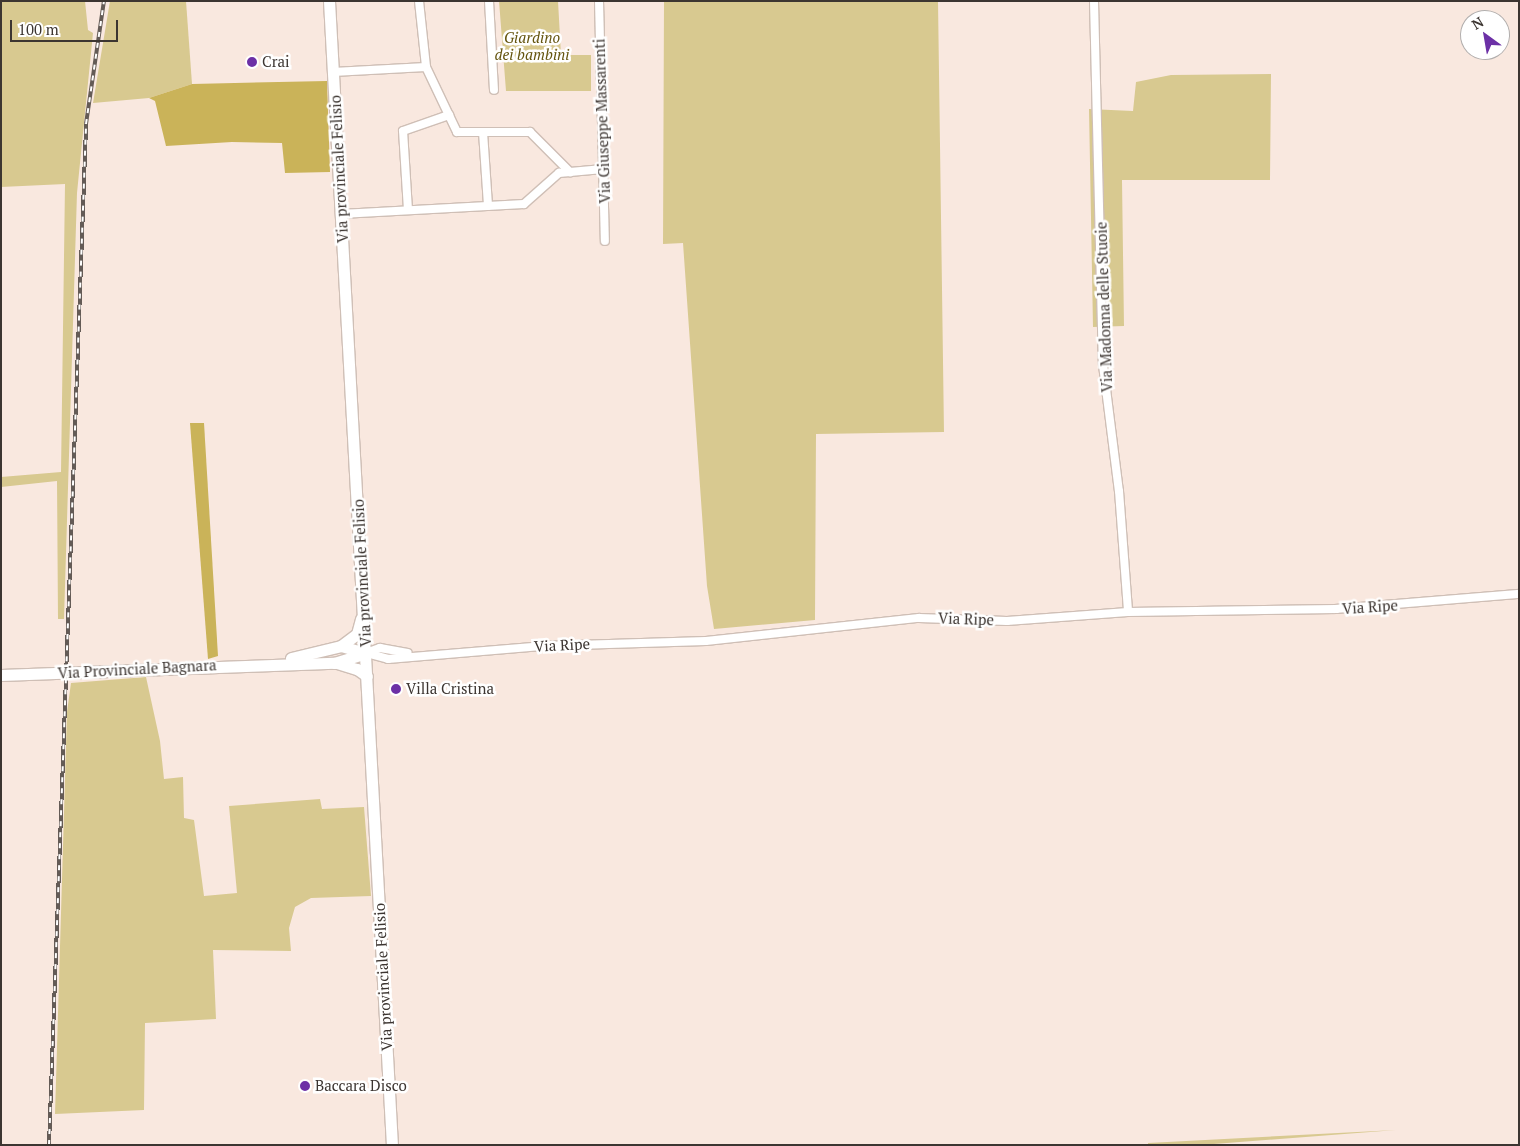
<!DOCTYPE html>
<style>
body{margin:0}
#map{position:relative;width:1520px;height:1146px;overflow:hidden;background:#f9e8df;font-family:"PT Serif",serif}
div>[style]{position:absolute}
.green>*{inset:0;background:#d8c990}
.forest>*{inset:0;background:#cab359}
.roads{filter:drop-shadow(1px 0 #cfbfb6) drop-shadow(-1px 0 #cfbfb6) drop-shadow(0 1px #cfbfb6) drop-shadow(0 -1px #cfbfb6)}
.minor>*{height:8px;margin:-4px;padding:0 4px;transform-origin:4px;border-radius:4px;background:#fff}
.secondary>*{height:11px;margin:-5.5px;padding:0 5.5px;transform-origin:5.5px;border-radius:5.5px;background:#fff}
.rail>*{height:4px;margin-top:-2px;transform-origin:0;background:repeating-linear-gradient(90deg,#fff 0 5.5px,#645b56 0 11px);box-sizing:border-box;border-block:1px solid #645b56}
.dots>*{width:14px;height:14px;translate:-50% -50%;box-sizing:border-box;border:2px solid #fff;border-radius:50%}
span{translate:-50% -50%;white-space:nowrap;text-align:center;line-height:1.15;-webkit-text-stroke:5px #fff;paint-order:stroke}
.park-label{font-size:15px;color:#64540e;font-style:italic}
.poi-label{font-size:15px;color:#3c3531}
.left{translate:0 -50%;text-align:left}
.street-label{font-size:15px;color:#3c3531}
.frame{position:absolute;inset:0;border:2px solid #3c3531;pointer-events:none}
.north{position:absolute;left:1460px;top:10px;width:50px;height:50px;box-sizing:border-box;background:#fff;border:1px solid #b1aead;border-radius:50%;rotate:328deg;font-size:14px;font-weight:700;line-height:20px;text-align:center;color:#3c3531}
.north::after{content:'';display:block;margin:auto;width:18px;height:22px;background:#6c30a6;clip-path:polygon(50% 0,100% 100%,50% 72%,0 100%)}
.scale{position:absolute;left:10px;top:20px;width:108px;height:22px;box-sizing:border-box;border:2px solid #3c3531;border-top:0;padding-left:6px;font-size:15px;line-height:18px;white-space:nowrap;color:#3c3531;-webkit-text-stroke:4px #fff;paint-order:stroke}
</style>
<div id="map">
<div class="green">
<div style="clip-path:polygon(1px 1px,85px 1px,88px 30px,93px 33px,77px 193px,64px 619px,58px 619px,57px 481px,1px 487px,1px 477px,61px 472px,65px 184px,1px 187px)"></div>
<div style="clip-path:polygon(110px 1px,186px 1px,192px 84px,149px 98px,93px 103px)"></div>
<div style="clip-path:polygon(499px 1px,558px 1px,561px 55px,591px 55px,591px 91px,506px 91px)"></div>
<div style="clip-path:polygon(664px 1px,938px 1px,944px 432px,816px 434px,815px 620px,714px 629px,707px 586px,683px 243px,663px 244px)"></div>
<div style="clip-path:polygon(1271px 74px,1270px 180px,1122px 180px,1124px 326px,1093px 327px,1089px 109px,1133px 111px,1136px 82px,1171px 75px)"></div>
<div style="clip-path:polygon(146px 677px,160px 741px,164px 779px,183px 777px,184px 818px,194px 820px,204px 896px,237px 893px,229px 806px,320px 799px,322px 809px,364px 807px,371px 896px,311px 898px,295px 907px,289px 928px,291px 951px,213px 950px,216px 1019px,145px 1023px,144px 1110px,55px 1114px,67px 712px,71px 683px)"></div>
<div style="clip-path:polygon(1396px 1130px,1201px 1145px,1148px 1145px,1148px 1143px)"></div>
</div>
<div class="forest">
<div style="clip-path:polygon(327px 81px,330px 172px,285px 173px,282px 143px,232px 142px,166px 146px,155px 101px,149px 98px,192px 84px)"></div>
<div style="clip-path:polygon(190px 423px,204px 423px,218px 656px,208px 659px)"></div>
</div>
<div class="roads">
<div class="minor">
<div style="left:419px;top:1px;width:66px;rotate:83.9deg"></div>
<div style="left:426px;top:67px;width:72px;rotate:64.5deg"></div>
<div style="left:457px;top:132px;width:73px"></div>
<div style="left:530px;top:132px;width:57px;rotate:45deg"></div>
<div style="left:489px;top:1px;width:89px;rotate:86.8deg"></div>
<div style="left:599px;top:1px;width:240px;rotate:88.6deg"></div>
<div style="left:1094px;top:1px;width:364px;rotate:88.6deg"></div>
<div style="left:1103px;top:365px;width:127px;rotate:82.8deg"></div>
<div style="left:1119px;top:491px;width:121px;rotate:85.7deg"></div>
<div style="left:333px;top:72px;width:93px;rotate:-3.1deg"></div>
<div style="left:483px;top:132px;width:74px;rotate:86.1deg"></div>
<div style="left:408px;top:210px;width:79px;rotate:-93.6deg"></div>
<div style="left:403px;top:131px;width:49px;rotate:-19.2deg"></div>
<div style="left:341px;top:214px;width:183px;rotate:-3.1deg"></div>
<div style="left:524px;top:204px;width:47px;rotate:-41.5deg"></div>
<div style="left:559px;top:173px;width:44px;rotate:-5.2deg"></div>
<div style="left:366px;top:653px;width:23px;rotate:15deg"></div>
<div style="left:388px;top:659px;width:157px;rotate:-4.8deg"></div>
<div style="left:544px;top:646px;width:162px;rotate:-1.8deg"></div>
<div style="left:706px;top:641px;width:214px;rotate:-6.2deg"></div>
<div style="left:919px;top:618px;width:88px;rotate:2deg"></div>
<div style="left:1007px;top:621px;width:121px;rotate:-4.3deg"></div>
<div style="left:1128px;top:612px;width:208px;rotate:-0.8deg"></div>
<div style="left:1336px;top:609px;width:184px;rotate:-4.7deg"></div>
<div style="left:366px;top:653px;width:15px;rotate:-20deg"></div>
<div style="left:380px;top:648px;width:28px;rotate:10deg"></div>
</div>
<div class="secondary">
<div style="left:329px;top:1px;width:1146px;rotate:86.85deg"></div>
<div style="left:341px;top:646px;width:20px;rotate:-37deg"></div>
<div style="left:357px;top:634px;width:16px;rotate:-75deg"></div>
<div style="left:291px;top:658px;width:51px;rotate:-13.5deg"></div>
<div style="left:341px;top:646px;width:26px;rotate:16deg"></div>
<div style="left:337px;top:663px;width:21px;rotate:17deg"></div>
<div style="left:357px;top:669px;width:12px;rotate:35deg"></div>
<div style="left:1px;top:675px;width:333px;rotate:-2.1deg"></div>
<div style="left:334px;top:663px;width:34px;rotate:-17deg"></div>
</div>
</div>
<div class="rail">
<div style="left:49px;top:1145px;width:1022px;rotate:-87.92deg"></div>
<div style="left:86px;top:124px;width:124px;rotate:-81.7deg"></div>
</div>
<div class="dots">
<div style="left:252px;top:62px;background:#6c30a6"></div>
<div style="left:396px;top:689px;background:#6c30a6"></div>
<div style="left:305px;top:1086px;background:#6c30a6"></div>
</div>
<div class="park-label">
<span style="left:532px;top:46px">Giardino<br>dei bambini</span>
</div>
<div class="poi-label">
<span class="left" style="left:262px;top:62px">Crai</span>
<span class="left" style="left:406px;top:689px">Villa Cristina</span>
<span class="left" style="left:315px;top:1086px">Baccara Disco</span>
</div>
<div class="street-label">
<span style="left:602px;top:121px;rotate:-92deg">Via Giuseppe Massarenti</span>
<span style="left:339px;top:169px;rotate:-93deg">Via provinciale Felisio</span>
<span style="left:1104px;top:307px;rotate:-92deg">Via Madonna delle Stuoie</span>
<span style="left:362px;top:573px;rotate:-93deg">Via provinciale Felisio</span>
<span style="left:1370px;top:607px;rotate:-4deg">Via Ripe</span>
<span style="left:966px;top:619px;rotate:2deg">Via Ripe</span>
<span style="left:562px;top:645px;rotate:-3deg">Via Ripe</span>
<span style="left:137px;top:669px;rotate:-3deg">Via Provinciale Bagnara</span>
<span style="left:383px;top:977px;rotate:-93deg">Via provinciale Felisio</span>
</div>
<div class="frame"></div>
<div class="north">N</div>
<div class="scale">100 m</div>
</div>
